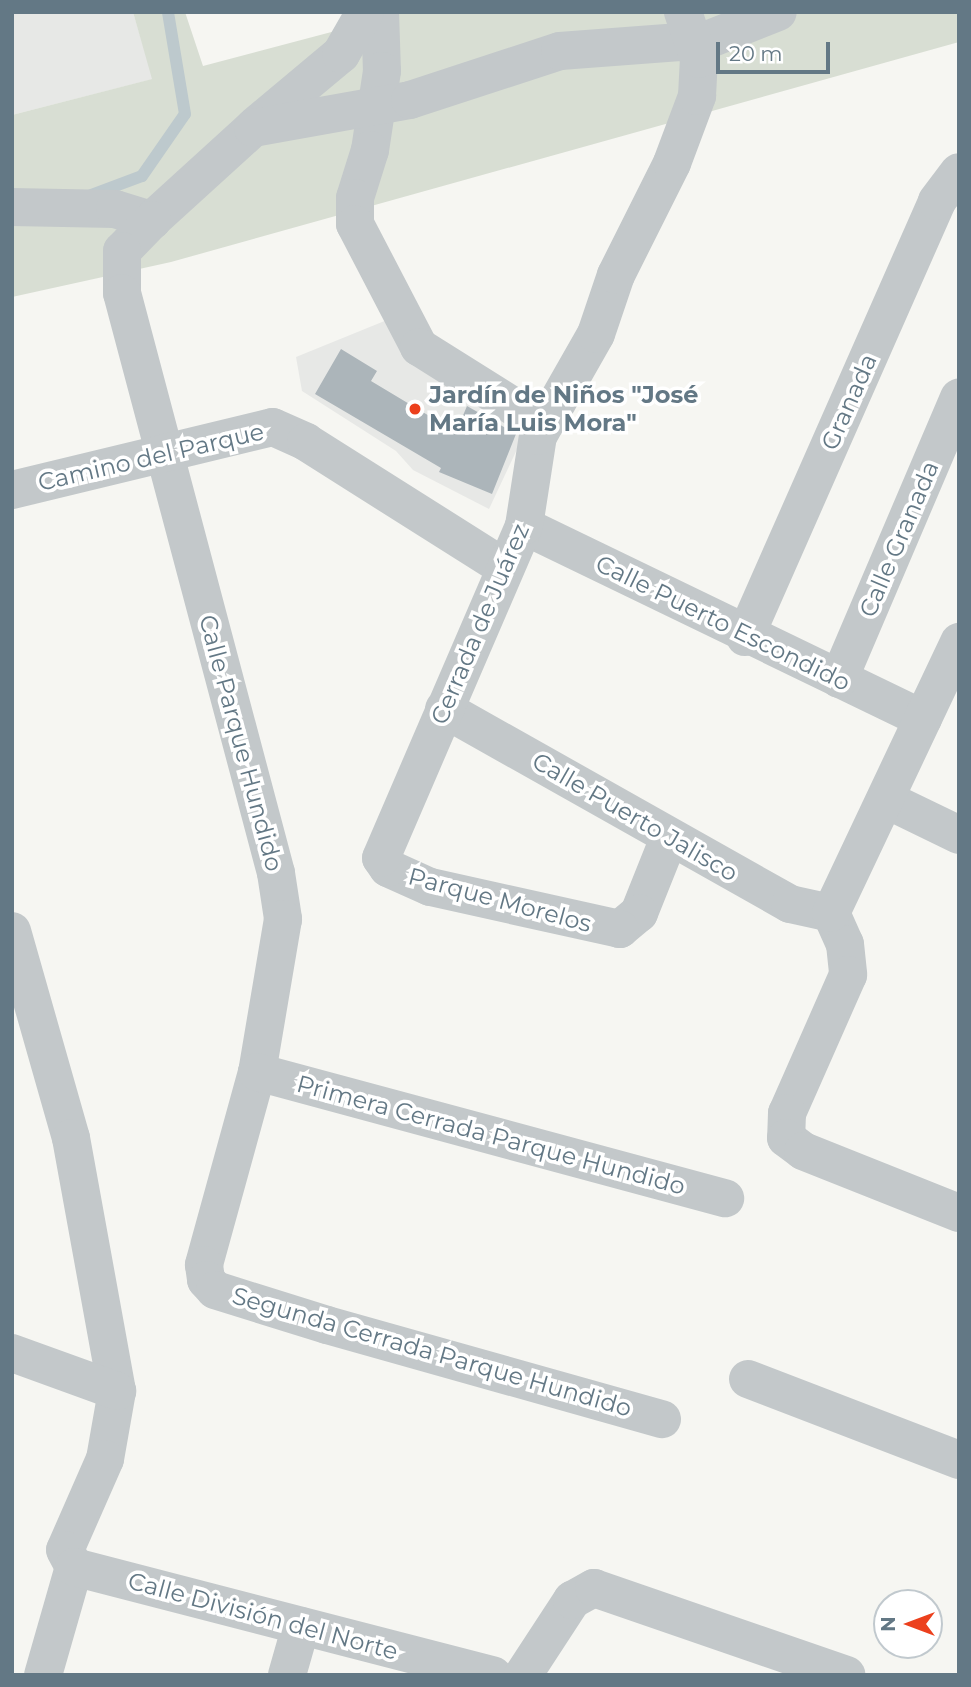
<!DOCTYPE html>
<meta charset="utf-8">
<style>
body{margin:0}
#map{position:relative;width:971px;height:1687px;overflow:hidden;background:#f6f6f2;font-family:Montserrat,sans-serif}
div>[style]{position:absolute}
.built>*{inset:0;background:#e7e8e6}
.green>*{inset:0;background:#d8ded3}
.stream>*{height:12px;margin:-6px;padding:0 6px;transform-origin:6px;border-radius:6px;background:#bdc9cd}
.building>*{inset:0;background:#acb5ba}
.minor>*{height:38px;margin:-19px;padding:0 19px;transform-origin:19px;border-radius:19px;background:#c3c8ca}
.dots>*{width:19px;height:19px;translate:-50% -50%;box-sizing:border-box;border:4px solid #fff;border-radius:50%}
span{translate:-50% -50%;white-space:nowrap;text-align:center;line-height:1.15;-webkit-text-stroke:7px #fff;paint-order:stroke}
.poi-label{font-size:24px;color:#637885;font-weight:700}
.left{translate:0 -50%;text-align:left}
.street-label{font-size:24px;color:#637885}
.frame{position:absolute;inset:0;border:14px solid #637885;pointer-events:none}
.north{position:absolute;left:873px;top:1589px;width:70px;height:70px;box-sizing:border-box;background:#fff;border:2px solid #c1c9ce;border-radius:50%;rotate:270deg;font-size:19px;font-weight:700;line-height:28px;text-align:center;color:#637885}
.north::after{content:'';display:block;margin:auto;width:24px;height:32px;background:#ec401d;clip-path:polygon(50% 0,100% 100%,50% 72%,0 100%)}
.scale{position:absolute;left:716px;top:42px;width:114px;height:32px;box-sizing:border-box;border:4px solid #637885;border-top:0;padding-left:9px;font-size:21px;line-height:24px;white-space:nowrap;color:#637885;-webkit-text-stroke:5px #fff;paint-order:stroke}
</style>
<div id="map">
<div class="built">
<div style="clip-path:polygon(12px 12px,133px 12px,153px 79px,12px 115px)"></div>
<div style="clip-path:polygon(387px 320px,528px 426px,489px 509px,413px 470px,396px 451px,302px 391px,296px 357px)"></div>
</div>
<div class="green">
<div style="clip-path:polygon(133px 12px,185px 12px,203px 66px,407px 12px,959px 12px,959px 42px,171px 262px,12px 297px,12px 115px,152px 79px)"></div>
</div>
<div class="stream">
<div style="left:91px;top:195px;width:54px;rotate:-20.4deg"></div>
<div style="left:142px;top:176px;width:75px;rotate:-55.3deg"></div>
<div style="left:185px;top:114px;width:103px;rotate:-99.5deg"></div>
</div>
<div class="building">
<div style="clip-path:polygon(341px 349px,377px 371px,371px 381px,456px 432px,467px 406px,516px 434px,492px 494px,439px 472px,441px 468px,315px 394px)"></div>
</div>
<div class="minor">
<div style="left:380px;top:12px;width:59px;rotate:88.1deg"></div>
<div style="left:382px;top:71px;width:80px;rotate:98.6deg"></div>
<div style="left:370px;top:150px;width:50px;rotate:107.4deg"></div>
<div style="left:355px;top:198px;width:26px;rotate:90deg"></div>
<div style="left:355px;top:224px;width:139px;rotate:62.5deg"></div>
<div style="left:419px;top:347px;width:146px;rotate:32.2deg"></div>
<div style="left:256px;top:125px;width:111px;rotate:-39.9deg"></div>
<div style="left:341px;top:54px;width:48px;rotate:-60.3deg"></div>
<div style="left:12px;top:207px;width:103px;rotate:1.1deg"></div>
<div style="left:115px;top:209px;width:39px;rotate:17deg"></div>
<div style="left:152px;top:220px;width:137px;rotate:-42.3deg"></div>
<div style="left:253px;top:128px;width:159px;rotate:-10.1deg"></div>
<div style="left:410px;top:100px;width:158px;rotate:-18.1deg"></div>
<div style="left:560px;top:51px;width:147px;rotate:-4.3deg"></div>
<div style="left:707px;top:40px;width:76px;rotate:-21.5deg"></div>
<div style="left:152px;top:220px;width:43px;rotate:134.1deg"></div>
<div style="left:122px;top:251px;width:42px;rotate:90deg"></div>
<div style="left:122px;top:293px;width:600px;rotate:75.13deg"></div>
<div style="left:276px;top:873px;width:47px;rotate:81.3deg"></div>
<div style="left:283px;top:919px;width:155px;rotate:99.6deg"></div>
<div style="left:257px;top:1072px;width:200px;rotate:105.4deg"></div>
<div style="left:204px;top:1265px;width:15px;rotate:82deg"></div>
<div style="left:206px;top:1280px;width:13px;rotate:48deg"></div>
<div style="left:215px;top:1290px;width:117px;rotate:17.4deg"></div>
<div style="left:327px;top:1325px;width:348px;rotate:15.7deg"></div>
<div style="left:12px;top:490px;width:268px;rotate:-13.6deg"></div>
<div style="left:273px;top:427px;width:36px;rotate:24deg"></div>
<div style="left:306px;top:442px;width:234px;rotate:32.3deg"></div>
<div style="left:524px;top:526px;width:443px;rotate:25.8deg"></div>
<div style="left:745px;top:637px;width:476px;rotate:-66.2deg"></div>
<div style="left:937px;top:201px;width:36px;rotate:-53deg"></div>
<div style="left:839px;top:679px;width:306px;rotate:-66.9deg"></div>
<div style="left:444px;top:709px;width:397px;rotate:29.4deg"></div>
<div style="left:790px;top:904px;width:42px;rotate:12.4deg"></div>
<div style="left:887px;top:800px;width:80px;rotate:25.9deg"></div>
<div style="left:669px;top:838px;width:81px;rotate:111.8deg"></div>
<div style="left:639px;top:913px;width:25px;rotate:140deg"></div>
<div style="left:620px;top:929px;width:195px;rotate:-167.5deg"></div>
<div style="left:430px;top:887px;width:46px;rotate:-155.7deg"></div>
<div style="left:388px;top:868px;width:12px;rotate:-125deg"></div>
<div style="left:381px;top:858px;width:361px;rotate:-66.7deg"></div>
<div style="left:524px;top:526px;width:91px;rotate:-81.2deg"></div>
<div style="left:538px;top:436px;width:117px;rotate:-60.4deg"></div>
<div style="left:596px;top:334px;width:62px;rotate:-71.3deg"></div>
<div style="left:616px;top:275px;width:125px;rotate:-63.4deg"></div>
<div style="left:672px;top:163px;width:72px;rotate:-69.5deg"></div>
<div style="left:697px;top:96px;width:37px;rotate:-87deg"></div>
<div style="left:699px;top:59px;width:50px;rotate:-108.8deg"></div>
<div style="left:831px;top:913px;width:34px;rotate:66deg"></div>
<div style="left:845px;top:944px;width:31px;rotate:84deg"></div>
<div style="left:848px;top:975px;width:151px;rotate:113.8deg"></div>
<div style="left:787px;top:1113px;width:25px;rotate:92deg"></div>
<div style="left:786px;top:1138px;width:21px;rotate:37deg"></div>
<div style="left:803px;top:1151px;width:168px;rotate:21.7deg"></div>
<div style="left:831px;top:913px;width:300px;rotate:-64.7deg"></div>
<div style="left:12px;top:931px;width:215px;rotate:74.1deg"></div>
<div style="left:71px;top:1138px;width:257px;rotate:79.7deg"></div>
<div style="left:117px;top:1391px;width:69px;rotate:100deg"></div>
<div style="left:105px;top:1459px;width:99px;rotate:113.7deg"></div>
<div style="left:65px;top:1550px;width:19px;rotate:62deg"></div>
<div style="left:74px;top:1567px;width:112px;rotate:106deg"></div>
<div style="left:257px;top:1072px;width:485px;rotate:15.1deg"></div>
<div style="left:12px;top:1353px;width:112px;rotate:19.9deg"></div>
<div style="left:748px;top:1379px;width:226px;rotate:21deg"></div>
<div style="left:74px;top:1567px;width:433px;rotate:14.5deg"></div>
<div style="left:287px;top:1675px;width:51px;rotate:-74.1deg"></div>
<div style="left:523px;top:1675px;width:90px;rotate:-56.8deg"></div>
<div style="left:572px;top:1600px;width:25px;rotate:-29deg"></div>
<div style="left:594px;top:1588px;width:267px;rotate:19deg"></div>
</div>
<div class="dots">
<div style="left:415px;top:409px;background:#ec401d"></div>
</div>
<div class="poi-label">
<span class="left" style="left:429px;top:409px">Jardín de Niños "José<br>María Luis Mora"</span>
</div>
<div class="street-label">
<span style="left:849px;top:402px;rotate:-66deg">Granada</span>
<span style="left:151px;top:457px;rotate:-13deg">Camino del Parque</span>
<span style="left:899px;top:539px;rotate:-67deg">Calle Granada</span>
<span style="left:723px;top:623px;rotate:26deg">Calle Puerto Escondido</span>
<span style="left:480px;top:624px;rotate:-67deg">Cerrada de Juárez</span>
<span style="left:241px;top:743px;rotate:75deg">Calle Parque Hundido</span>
<span style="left:635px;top:817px;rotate:30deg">Calle Puerto Jalisco</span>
<span style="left:500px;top:900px;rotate:15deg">Parque Morelos</span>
<span style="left:491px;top:1135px;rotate:15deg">Primera Cerrada Parque Hundido</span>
<span style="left:432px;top:1352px;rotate:16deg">Segunda Cerrada Parque Hundido</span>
<span style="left:263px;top:1616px;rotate:15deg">Calle División del Norte</span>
</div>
<div class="frame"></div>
<div class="north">N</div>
<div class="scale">20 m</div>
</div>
